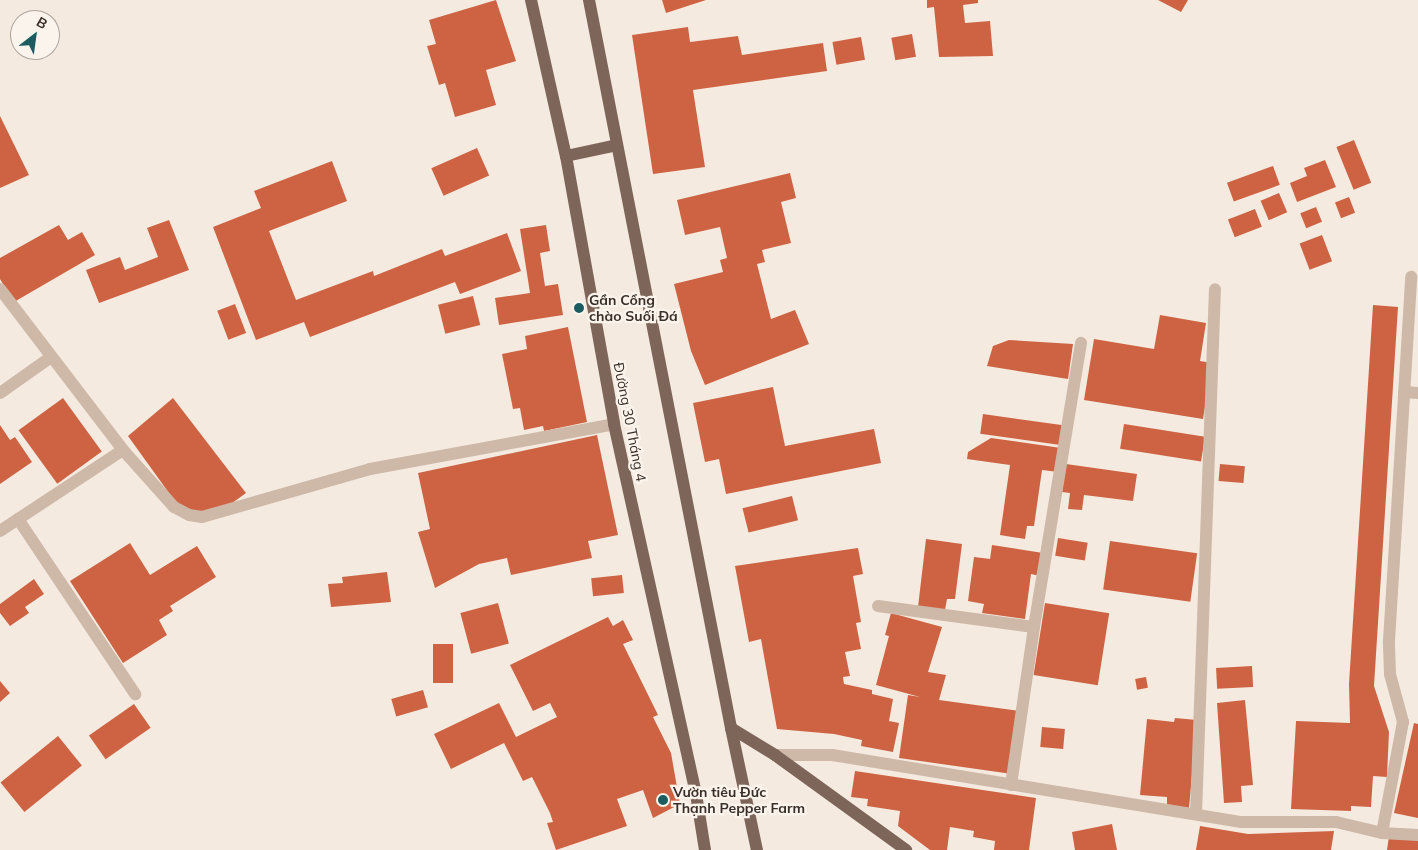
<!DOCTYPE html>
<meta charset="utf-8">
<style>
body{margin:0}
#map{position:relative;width:1418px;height:850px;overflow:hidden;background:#f5eadf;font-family:Mulish,sans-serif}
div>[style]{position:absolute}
.building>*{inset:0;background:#ce6343;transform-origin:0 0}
.street>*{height:12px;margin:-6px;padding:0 6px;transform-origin:6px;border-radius:6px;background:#ceb9a9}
.primary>*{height:12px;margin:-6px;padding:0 6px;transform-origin:6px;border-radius:6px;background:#7e6559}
.dots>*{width:14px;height:14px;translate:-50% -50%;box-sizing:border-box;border:2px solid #fbf4ec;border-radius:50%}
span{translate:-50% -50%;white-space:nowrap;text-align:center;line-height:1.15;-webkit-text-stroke:4.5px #fbf4ec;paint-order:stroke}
.poi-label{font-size:14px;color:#3b2f29;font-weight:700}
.left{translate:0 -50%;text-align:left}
.street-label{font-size:14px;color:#3b2f29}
.north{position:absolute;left:10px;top:10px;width:50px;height:50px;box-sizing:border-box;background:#fbf4ec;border:1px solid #aea59e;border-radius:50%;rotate:30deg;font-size:14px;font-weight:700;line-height:20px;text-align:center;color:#3b2f29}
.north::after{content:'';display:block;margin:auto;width:18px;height:22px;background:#1b5c60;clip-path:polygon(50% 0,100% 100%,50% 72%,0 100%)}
</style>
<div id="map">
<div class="building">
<div style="clip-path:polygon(496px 0,516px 61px,486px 70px,496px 105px,455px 117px,445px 83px,439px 85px,427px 46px,436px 44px,429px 20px)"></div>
<div style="clip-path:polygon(662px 0,706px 0,666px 13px)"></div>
<div style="clip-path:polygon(927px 0,978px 0,978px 3px,963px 5px,965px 23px,990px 21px,993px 56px,939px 57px,934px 7px,927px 8px)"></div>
<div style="clip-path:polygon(1158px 0,1188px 0,1181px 12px)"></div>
<div style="clip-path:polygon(688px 27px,690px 42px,738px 36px,742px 55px,823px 43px,827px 71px,693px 90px,705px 167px,653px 174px,632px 35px)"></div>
<div style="left:912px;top:34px;width:23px;height:21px;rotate:80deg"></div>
<div style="left:861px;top:37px;width:23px;height:29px;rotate:80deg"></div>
<div style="clip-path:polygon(0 116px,29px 175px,0 188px)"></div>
<div style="left:1354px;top:140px;width:46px;height:19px;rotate:68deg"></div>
<div style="left:477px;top:148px;width:30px;height:50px;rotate:66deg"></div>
<div style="clip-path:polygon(1325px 160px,1336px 187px,1297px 202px,1290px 183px,1307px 176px,1304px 168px)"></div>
<div style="clip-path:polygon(332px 161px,347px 201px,269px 231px,296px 300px,373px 271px,374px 276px,442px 249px,445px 256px,507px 233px,521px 271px,460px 294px,455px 282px,310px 337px,304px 322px,256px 340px,213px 227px,261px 208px,254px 191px)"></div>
<div style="left:1273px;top:166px;width:20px;height:49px;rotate:70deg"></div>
<div style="clip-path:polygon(790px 173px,796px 198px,781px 202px,791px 243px,762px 250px,765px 262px,757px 264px,771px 319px,795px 310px,809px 344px,705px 385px,691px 351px,674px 284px,723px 272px,720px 260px,727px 258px,720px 227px,685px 235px,677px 200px)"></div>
<div style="left:1279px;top:193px;width:21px;height:20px;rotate:67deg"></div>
<div style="left:1349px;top:197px;width:17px;height:15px;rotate:69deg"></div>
<div style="left:1316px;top:207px;width:16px;height:17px;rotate:68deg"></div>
<div style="left:1255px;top:209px;width:19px;height:29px;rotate:69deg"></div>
<div style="clip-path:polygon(169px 220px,189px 270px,99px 303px,86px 270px,120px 257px,125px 270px,158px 257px,147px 228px)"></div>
<div style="clip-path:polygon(59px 225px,68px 240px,82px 232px,95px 255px,14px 302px,0 279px,0 258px)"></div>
<div style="clip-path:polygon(546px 225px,550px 251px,540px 253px,545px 286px,558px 284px,563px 315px,499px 325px,495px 298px,530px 293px,520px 229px)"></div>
<div style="left:1322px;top:235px;width:28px;height:24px;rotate:69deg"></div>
<div style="left:473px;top:296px;width:30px;height:36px;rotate:76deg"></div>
<div style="left:235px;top:304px;width:31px;height:19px;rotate:69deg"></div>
<div style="clip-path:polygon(1373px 305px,1398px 307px,1374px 686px,1389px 732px,1387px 777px,1373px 776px,1371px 807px,1351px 806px,1351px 811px,1291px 809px,1296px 721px,1350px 723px,1349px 684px)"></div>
<div style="clip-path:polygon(1160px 315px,1206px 323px,1200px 361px,1212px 363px,1203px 419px,1084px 400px,1094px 339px,1154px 349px)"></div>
<div style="clip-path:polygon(568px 327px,587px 422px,544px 431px,543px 426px,524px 430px,520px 408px,513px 409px,502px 354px,527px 349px,525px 336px)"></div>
<div style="clip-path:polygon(1009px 340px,1073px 344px,1068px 379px,987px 366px,993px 346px)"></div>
<div style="clip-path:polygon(773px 387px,785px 446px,874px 429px,881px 463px,726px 494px,719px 459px,705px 462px,693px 403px)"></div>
<div style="left:63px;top:398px;width:66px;height:55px;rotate:54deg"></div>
<div style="clip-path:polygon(173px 398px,246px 493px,224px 509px,198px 514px,179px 507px,128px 436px)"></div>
<div style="left:983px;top:414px;width:81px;height:20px;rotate:8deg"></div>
<div style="left:1124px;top:424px;width:82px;height:25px;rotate:9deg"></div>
<div style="clip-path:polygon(0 425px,10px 440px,15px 437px,32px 462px,0 484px)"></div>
<div style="clip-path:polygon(597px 435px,618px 535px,588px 541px,592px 558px,511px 575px,507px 558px,479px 564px,435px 588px,418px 532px,430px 529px,418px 473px)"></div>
<div style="clip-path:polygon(991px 438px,1061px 448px,1058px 472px,1042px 470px,1034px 526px,1027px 526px,1025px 539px,1000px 535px,1010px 465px,967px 459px,968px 452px)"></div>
<div style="clip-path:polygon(1066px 464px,1137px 474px,1133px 501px,1084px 495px,1082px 510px,1068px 509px,1070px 493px,1062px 492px)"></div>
<div style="left:1220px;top:464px;width:25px;height:17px;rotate:5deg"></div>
<div style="left:792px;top:496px;width:25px;height:51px;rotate:76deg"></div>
<div style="left:1058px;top:538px;width:30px;height:18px;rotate:9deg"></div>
<div style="clip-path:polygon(926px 539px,962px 544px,955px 599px,947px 599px,945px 610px,918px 607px)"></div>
<div style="left:1110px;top:541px;width:88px;height:49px;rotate:8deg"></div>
<div style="clip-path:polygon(130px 543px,150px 575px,197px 546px,216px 577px,170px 606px,173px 611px,159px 620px,167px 635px,123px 663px,70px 581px)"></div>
<div style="clip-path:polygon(992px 545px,1043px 553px,1040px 576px,1031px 574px,1025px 619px,982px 613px,984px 604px,968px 601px,974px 557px,990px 559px)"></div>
<div style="clip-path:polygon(858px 548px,863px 574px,853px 576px,861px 622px,856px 623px,861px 649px,845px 652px,850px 676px,843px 677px,844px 684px,872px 690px,872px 694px,893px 699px,889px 721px,899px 723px,893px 752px,861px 746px,862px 740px,834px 734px,777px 729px,761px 639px,749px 642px,735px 566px)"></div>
<div style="clip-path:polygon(387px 572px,391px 602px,331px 607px,328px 584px,343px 583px,342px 577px)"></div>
<div style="left:622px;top:575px;width:18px;height:31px;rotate:84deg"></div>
<div style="clip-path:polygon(34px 579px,44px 594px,25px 607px,29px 613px,10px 626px,0 613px,0 604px)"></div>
<div style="left:498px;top:603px;width:42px;height:39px;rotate:75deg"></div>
<div style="left:1045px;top:603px;width:65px;height:73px;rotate:9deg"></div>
<div style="clip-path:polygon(891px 613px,942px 627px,928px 672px,946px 675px,939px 700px,1020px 711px,1012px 774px,899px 758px,908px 695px,920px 697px,876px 685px,889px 636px,885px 635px)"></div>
<div style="clip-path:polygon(608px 617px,613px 626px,623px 620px,633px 640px,623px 644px,658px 715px,653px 717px,671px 753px,680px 804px,653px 818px,643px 790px,617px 799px,627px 826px,556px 850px,547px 823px,553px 822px,550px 813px,532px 777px,523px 781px,504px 743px,451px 769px,434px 734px,499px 703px,516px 737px,557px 717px,550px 703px,533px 711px,510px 665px)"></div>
<div style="left:433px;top:644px;width:20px;height:39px"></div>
<div style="left:1252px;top:666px;width:21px;height:36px;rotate:87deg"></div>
<div style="left:1146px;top:677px;width:11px;height:11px;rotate:80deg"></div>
<div style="clip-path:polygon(0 681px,10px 693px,0 702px)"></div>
<div style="left:423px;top:690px;width:18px;height:33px;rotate:74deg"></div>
<div style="clip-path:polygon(1245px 700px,1253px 785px,1241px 786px,1242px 802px,1224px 803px,1217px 703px)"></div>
<div style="left:134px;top:704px;width:29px;height:55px;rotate:55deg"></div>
<div style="clip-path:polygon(1175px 718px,1197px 720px,1189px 808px,1167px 806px,1167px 797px,1140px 795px,1147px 719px,1174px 722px)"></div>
<div style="clip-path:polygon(1414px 723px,1418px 724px,1418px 818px,1394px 813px)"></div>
<div style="left:1042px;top:727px;width:23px;height:20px;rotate:5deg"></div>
<div style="left:58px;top:736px;width:38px;height:74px;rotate:51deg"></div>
<div style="clip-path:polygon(855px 771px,1036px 798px,1029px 850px,994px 850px,995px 841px,973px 837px,974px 831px,950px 827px,947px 850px,930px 850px,898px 826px,900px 811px,867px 806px,868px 799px,851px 797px)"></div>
<div style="clip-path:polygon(1112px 824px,1117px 850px,1075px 850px,1072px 832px)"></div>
<div style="clip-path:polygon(1200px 826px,1248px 834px,1334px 831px,1331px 850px,1196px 850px)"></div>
<div style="clip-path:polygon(1389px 836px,1418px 839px,1418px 850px,1387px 850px)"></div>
</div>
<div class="street">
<div style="left:0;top:289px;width:203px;rotate:52.6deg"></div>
<div style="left:123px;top:450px;width:76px;rotate:48.2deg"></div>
<div style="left:174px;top:507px;width:17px;rotate:28deg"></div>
<div style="left:189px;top:515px;width:13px;rotate:9deg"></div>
<div style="left:202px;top:517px;width:175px;rotate:-15.9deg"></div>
<div style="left:370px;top:469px;width:248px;rotate:-10.4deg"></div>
<div style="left:1404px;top:392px;width:14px;rotate:4deg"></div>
<div style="left:0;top:393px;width:62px;rotate:-35.2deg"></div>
<div style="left:18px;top:519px;width:211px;rotate:56.2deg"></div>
<div style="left:0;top:531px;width:147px;rotate:-33.4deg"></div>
<div style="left:878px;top:606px;width:157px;rotate:7.7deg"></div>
<div style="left:775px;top:755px;width:57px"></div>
<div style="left:832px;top:755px;width:415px;rotate:9.3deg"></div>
<div style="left:1242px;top:822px;width:94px"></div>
<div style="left:1336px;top:822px;width:47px;rotate:13.4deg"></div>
<div style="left:1382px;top:833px;width:36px;rotate:3deg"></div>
<div style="left:1011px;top:785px;width:160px;rotate:-81.7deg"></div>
<div style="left:1034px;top:627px;width:288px;rotate:-80.6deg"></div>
<div style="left:1196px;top:814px;width:525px;rotate:-87.93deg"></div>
<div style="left:1382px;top:833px;width:113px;rotate:-79.3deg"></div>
<div style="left:1403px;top:722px;width:50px;rotate:-105.2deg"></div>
<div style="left:1390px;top:674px;width:33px;rotate:-92deg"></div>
<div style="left:1389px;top:641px;width:365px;rotate:-86.5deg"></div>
</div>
<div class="primary">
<div style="left:531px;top:0;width:160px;rotate:77.4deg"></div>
<div style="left:566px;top:156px;width:272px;rotate:79.8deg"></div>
<div style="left:614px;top:424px;width:379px;rotate:77.5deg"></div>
<div style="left:696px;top:794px;width:57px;rotate:80.9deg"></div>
<div style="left:589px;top:0;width:742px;rotate:78.96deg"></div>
<div style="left:731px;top:728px;width:125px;rotate:78deg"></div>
<div style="left:566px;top:156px;width:52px;rotate:-12.2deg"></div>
<div style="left:731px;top:728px;width:52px;rotate:31.5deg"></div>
<div style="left:775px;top:755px;width:162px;rotate:35.9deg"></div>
</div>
<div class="dots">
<div style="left:579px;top:308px;background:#1b5c60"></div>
<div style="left:663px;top:800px;background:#1b5c60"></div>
</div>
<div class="poi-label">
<span class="left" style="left:589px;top:308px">Gần Cổng<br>chào Suối Đá</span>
<span class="left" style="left:673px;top:800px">Vườn tiêu Đức<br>Thạnh Pepper Farm</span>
</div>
<div class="street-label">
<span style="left:630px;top:422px;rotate:79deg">Đường 30 Tháng 4</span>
</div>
<div class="north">B</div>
</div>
